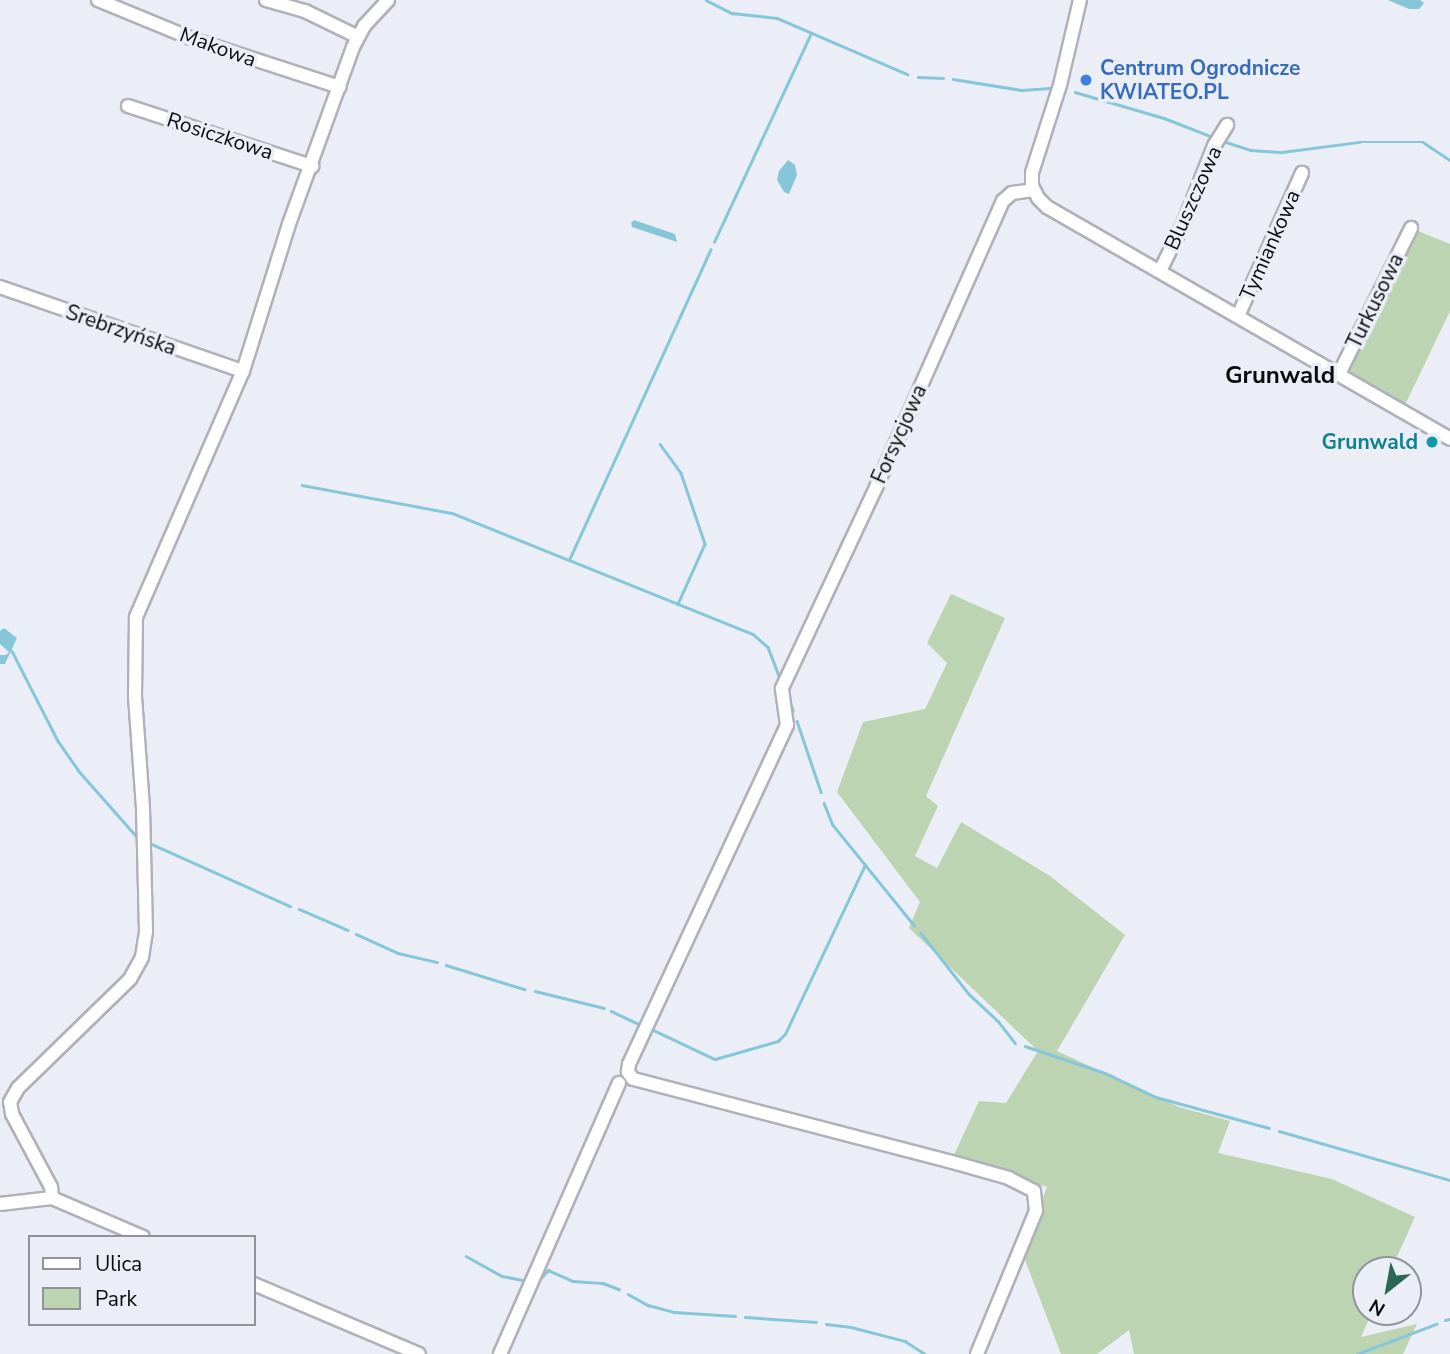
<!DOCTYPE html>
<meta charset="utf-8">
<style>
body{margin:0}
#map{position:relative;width:1450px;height:1354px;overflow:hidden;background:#eceef7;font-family:"Nunito Sans",sans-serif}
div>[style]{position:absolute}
.green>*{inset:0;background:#bcd4b1}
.water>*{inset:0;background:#85c6d9}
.stream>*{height:2.5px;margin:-1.25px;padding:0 1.25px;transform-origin:1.25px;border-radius:1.25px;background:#85c6d9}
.roads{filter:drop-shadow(2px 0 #b0b1b9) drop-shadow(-2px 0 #b0b1b9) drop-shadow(0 2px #b0b1b9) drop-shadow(0 -2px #b0b1b9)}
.minor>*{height:12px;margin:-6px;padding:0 6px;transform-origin:6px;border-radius:6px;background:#fff}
.dots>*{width:19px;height:19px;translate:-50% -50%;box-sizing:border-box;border:4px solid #eceef7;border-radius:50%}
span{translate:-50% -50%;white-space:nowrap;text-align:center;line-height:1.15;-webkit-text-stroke:7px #eceef7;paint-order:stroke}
.street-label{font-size:21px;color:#0b0b0e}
.shop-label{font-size:21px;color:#366cbe;font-weight:700}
.left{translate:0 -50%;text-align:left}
.culture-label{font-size:21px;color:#0d838f;font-weight:700}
.right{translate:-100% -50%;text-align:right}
.quarter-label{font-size:24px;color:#0b0b0e;font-weight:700}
.legend{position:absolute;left:28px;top:1235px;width:228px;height:91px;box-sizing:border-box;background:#eceef7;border:2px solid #92939a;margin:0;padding:9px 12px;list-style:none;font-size:21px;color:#0b0b0e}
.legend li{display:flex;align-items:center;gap:14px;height:35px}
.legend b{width:35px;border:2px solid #92939a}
.north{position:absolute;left:1352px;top:1256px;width:70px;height:70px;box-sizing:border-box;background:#eceef7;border:2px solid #92939a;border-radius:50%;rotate:211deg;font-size:19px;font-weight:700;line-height:28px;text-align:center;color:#0b0b0e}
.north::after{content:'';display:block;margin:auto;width:24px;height:32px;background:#296855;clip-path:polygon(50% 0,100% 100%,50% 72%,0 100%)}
</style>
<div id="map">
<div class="green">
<div style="clip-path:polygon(1413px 229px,1450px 244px,1450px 311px,1404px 407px,1347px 374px,1343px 369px)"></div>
<div style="clip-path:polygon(951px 594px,1005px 618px,926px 796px,938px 806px,915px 856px,937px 868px,961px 822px,1050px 876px,1125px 935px,1057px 1051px,1179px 1107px,1230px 1121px,1218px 1153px,1332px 1179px,1415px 1217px,1391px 1270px,1366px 1270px,1366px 1312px,1372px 1312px,1361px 1337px,1417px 1324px,1403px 1354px,1134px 1354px,1129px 1330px,1097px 1354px,1061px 1354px,1022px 1252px,1047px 1187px,953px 1157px,979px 1101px,1006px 1103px,1038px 1051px,909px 928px,920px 902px,837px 792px,863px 722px,925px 709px,947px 663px,927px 643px)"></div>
</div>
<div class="water">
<div style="clip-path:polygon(1388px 0,1420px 0,1424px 3px,1419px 9px,1409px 9px)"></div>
<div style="clip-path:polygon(788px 160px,795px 165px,797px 175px,789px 194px,784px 192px,777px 180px,779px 171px)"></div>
<div style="clip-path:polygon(634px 220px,675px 234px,677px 242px,632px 227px,631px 223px)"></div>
<div style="clip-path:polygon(4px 628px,17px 638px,5px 664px,0 664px,0 655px,6px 655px,9px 652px,0 644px,0 631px)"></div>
</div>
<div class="stream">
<div style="left:706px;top:0;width:29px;rotate:27deg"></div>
<div style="left:732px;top:13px;width:45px;rotate:6.3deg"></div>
<div style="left:777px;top:18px;width:142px;rotate:23.3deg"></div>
<div style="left:918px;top:77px;width:25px;rotate:2deg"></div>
<div style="left:953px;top:79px;width:70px;rotate:9.1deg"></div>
<div style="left:1022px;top:90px;width:31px;rotate:-4deg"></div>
<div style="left:1075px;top:92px;width:93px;rotate:16.3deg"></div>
<div style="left:1164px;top:118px;width:53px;rotate:21.2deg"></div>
<div style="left:1223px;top:141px;width:29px;rotate:18deg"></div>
<div style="left:1251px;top:150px;width:31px;rotate:4deg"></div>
<div style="left:1282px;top:152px;width:78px;rotate:-7.4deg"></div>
<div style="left:1359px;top:142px;width:64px"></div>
<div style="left:1423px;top:142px;width:32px;rotate:34deg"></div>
<div style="left:714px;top:242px;width:230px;rotate:-65.1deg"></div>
<div style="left:660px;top:444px;width:36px;rotate:54deg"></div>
<div style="left:681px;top:473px;width:75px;rotate:71.3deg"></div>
<div style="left:705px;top:544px;width:66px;rotate:114.2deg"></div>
<div style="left:302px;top:485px;width:153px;rotate:10.6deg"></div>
<div style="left:452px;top:513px;width:126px;rotate:21.9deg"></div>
<div style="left:569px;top:560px;width:341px;rotate:-65.5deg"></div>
<div style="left:569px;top:560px;width:198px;rotate:21.9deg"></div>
<div style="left:753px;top:634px;width:20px;rotate:41deg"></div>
<div style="left:768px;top:647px;width:33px;rotate:69deg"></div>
<div style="left:12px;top:651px;width:101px;rotate:62.9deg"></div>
<div style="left:58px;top:741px;width:35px;rotate:55deg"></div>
<div style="left:78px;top:770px;width:91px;rotate:48.6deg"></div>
<div style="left:789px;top:699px;width:12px;rotate:70deg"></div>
<div style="left:797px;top:721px;width:75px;rotate:71.3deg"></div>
<div style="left:824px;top:803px;width:24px;rotate:68deg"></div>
<div style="left:833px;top:825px;width:129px;rotate:51deg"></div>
<div style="left:147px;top:842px;width:157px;rotate:24.1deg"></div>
<div style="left:299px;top:909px;width:53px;rotate:23.2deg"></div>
<div style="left:921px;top:933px;width:78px;rotate:51.8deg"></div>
<div style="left:969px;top:994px;width:40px;rotate:43deg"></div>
<div style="left:998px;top:1021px;width:28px;rotate:52deg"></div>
<div style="left:356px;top:934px;width:46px;rotate:24.3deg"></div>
<div style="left:398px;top:953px;width:40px;rotate:13deg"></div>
<div style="left:446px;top:965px;width:82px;rotate:17.1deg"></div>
<div style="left:535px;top:991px;width:71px;rotate:13.8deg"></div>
<div style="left:611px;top:1011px;width:33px;rotate:25deg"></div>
<div style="left:649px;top:1028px;width:73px;rotate:25.2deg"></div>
<div style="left:715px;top:1059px;width:66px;rotate:-15.9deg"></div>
<div style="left:778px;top:1041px;width:10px;rotate:-45deg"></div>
<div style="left:785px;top:1034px;width:187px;rotate:-64.7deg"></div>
<div style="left:1025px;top:1046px;width:84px;rotate:18.6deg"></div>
<div style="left:1105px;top:1073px;width:56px;rotate:25.2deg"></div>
<div style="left:1156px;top:1097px;width:117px;rotate:15.3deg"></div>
<div style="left:1279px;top:1131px;width:178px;rotate:16deg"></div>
<div style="left:466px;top:1256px;width:41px;rotate:29.1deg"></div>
<div style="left:502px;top:1276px;width:25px;rotate:11deg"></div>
<div style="left:537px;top:1282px;width:16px;rotate:-47deg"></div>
<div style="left:548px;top:1270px;width:27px;rotate:24deg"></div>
<div style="left:573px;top:1281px;width:30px;rotate:4deg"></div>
<div style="left:603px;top:1283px;width:17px;rotate:21deg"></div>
<div style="left:628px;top:1294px;width:23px;rotate:29deg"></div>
<div style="left:648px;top:1305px;width:27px;rotate:15deg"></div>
<div style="left:674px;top:1312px;width:61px;rotate:3.8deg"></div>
<div style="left:745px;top:1317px;width:71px;rotate:4deg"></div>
<div style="left:1445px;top:1320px;width:5px;rotate:-11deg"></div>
<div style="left:826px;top:1324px;width:25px;rotate:7deg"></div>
<div style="left:851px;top:1327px;width:56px;rotate:14.5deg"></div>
<div style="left:905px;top:1341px;width:24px;rotate:33deg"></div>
<div style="left:1357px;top:1354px;width:85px;rotate:-20.8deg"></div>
</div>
<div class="roads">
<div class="minor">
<div style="left:98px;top:0;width:105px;rotate:22.4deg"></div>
<div style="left:195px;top:40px;width:152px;rotate:18deg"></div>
<div style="left:266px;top:0;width:41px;rotate:15.8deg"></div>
<div style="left:305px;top:11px;width:59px;rotate:26.1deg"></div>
<div style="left:1080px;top:0;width:87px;rotate:103.2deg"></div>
<div style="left:1060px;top:85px;width:92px;rotate:107.7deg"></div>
<div style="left:1032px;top:173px;width:13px;rotate:90deg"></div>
<div style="left:1032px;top:186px;width:13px;rotate:63deg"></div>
<div style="left:1038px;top:198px;width:13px;rotate:45deg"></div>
<div style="left:1047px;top:207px;width:465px;rotate:29.9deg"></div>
<div style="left:128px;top:106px;width:194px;rotate:18.1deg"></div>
<div style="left:1160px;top:271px;width:55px;rotate:-63.9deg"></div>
<div style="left:1184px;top:222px;width:82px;rotate:-68.5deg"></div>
<div style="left:1214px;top:146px;width:25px;rotate:-58deg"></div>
<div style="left:0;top:287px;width:257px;rotate:19.1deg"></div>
<div style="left:1238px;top:316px;width:157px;rotate:-65.9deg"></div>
<div style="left:1339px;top:374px;width:163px;rotate:-63.7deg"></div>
<div style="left:52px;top:1198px;width:11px;rotate:-95deg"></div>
<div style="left:51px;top:1187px;width:83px;rotate:-118.1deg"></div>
<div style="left:12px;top:1114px;width:12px;rotate:-99deg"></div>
<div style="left:10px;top:1102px;width:16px;rotate:-60deg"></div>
<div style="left:18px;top:1088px;width:156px;rotate:-44.2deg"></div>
<div style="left:130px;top:979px;width:25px;rotate:-61deg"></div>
<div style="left:142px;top:957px;width:26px;rotate:-81deg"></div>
<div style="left:146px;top:931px;width:123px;rotate:-91.4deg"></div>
<div style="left:143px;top:808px;width:111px;rotate:-94.1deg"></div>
<div style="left:135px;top:697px;width:80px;rotate:-89.3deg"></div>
<div style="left:136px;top:617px;width:268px;rotate:-66.5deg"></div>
<div style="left:243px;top:371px;width:154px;rotate:-72.6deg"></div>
<div style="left:289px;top:224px;width:188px;rotate:-70.1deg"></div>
<div style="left:353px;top:47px;width:24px;rotate:-62deg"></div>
<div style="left:364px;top:26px;width:35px;rotate:-47deg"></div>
<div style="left:52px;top:1198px;width:99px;rotate:23.2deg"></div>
<div style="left:0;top:1204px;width:52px;rotate:-6.6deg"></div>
<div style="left:254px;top:1284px;width:179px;rotate:23deg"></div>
<div style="left:500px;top:1354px;width:296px;rotate:-66.3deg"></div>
<div style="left:977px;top:1354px;width:155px;rotate:-67.6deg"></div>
<div style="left:1036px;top:1211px;width:20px;rotate:-96deg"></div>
<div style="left:1034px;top:1191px;width:28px;rotate:-153deg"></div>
<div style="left:1009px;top:1178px;width:59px;rotate:-164.3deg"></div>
<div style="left:952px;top:1162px;width:330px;rotate:-165.4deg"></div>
<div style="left:633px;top:1079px;width:9px;rotate:-126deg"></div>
<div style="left:628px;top:1072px;width:8px;rotate:-83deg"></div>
<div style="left:629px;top:1064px;width:374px;rotate:-65deg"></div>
<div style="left:787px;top:725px;width:37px;rotate:-98deg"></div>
<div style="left:782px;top:688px;width:224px;rotate:-64.9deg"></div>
<div style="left:877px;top:485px;width:311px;rotate:-66.1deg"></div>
<div style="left:1003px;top:201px;width:12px;rotate:-42deg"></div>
<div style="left:1012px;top:193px;width:21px;rotate:-8deg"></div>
</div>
</div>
<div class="dots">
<div style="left:1086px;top:80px;background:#3f7fe0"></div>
<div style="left:1432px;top:442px;background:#0f9aa8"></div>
</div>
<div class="street-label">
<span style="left:218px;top:47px;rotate:20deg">Makowa</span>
<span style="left:220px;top:136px;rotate:18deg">Rosiczkowa</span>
<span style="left:1193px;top:198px;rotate:-66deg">Bluszczowa</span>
<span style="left:1270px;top:245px;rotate:-66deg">Tymiankowa</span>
<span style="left:1375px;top:301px;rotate:-64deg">Turkusowa</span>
<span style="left:121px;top:330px;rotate:19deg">Srebrzyńska</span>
<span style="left:899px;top:434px;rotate:-66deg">Forsycjowa</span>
</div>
<div class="shop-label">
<span class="left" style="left:1100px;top:80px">Centrum Ogrodnicze<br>KWIATEO.PL</span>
</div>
<div class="culture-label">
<span class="right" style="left:1418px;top:442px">Grunwald</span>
</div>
<div class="quarter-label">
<span style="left:1280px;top:376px">Grunwald</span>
</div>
<ul class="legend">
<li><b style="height:9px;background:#fff"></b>Ulica</li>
<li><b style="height:19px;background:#bcd4b1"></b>Park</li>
</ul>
<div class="north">N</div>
</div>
